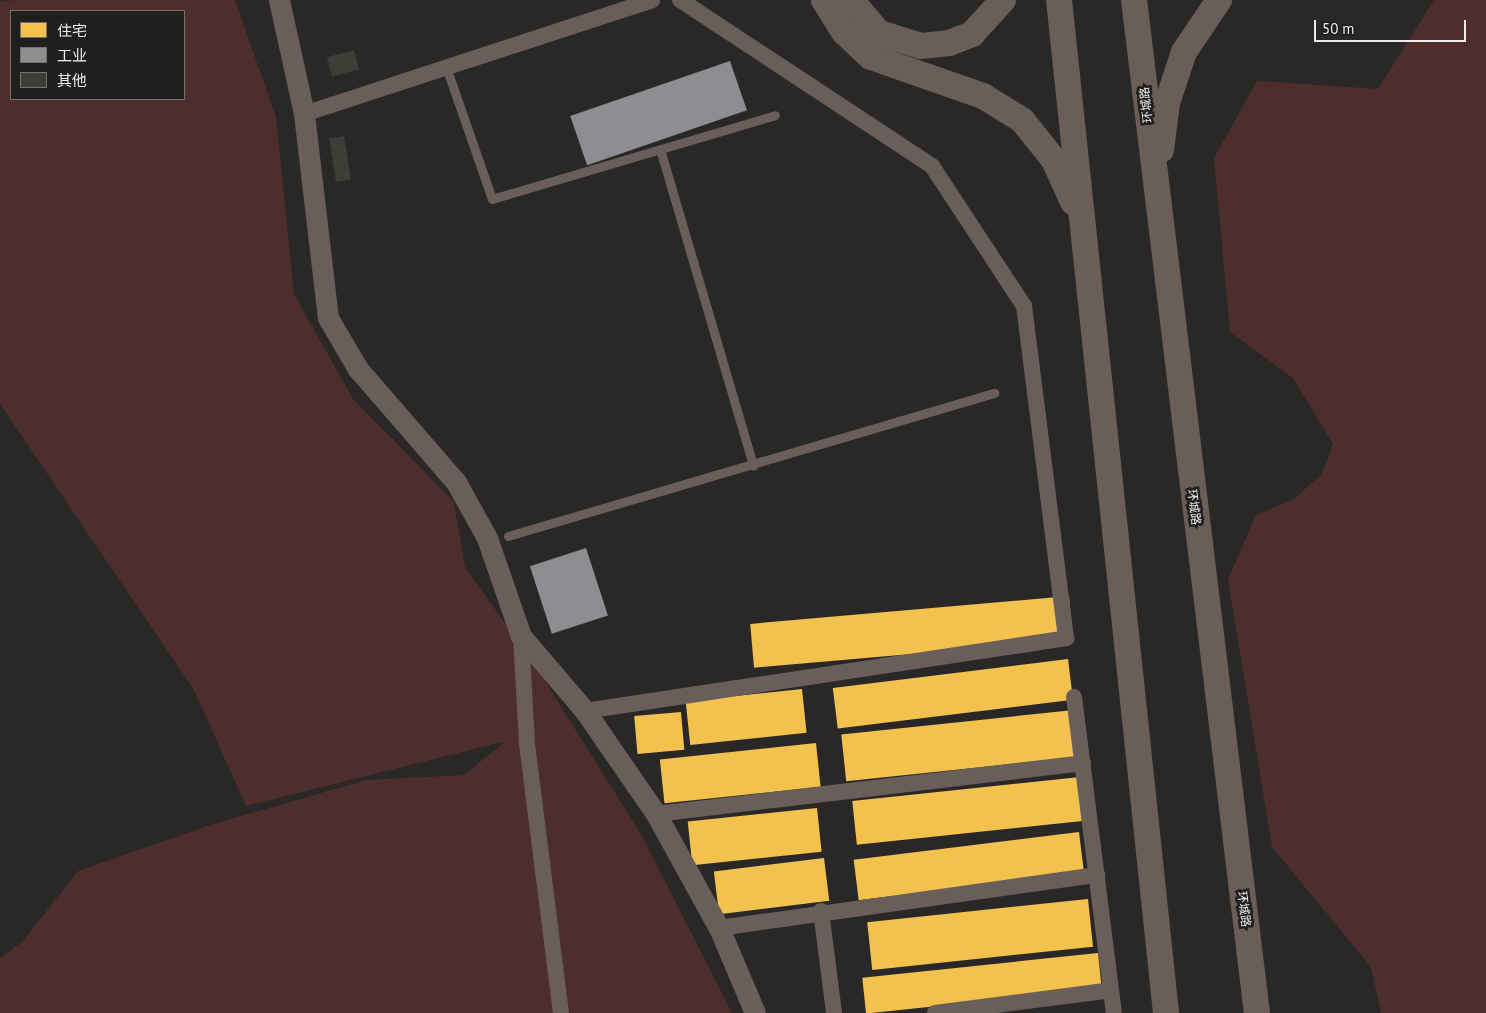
<!DOCTYPE html>
<meta charset="utf-8">
<style>
body{margin:0}
#map{position:relative;width:1486px;height:1013px;overflow:hidden;background:#292827;font-family:"PT Sans","Noto Sans SC",sans-serif}
div>[style]{position:absolute}
.green>*{inset:0;background:#4e2d2d}
.homes>*{inset:0;background:#f2c14e;transform-origin:0 0}
.industry>*{inset:0;background:#8d8d92;transform-origin:0 0}
.building>*{inset:0;background:#3e3e37;transform-origin:0 0}
.service>*{height:9px;margin:-4.5px;padding:0 4.5px;transform-origin:4.5px;border-radius:4.5px;background:#695e59}
.minor>*{height:16px;margin:-8px;padding:0 8px;transform-origin:8px;border-radius:8px;background:#695e59}
.tertiary>*{height:21px;margin:-10.5px;padding:0 10.5px;transform-origin:10.5px;border-radius:10.5px;background:#695e59}
.primary>*{height:26px;margin:-13px;padding:0 13px;transform-origin:13px;border-radius:13px;background:#6a5e58}
span{translate:-50% -50%;white-space:nowrap;text-align:center;line-height:1.15;-webkit-text-stroke:5px #201f1d;paint-order:stroke}
.street-label{font-size:12px;color:#edecea}
.legend{position:absolute;left:10px;top:10px;width:175px;height:90px;box-sizing:border-box;background:#201f1d;border:1px solid #72716f;margin:0;padding:6px 9px;list-style:none;font-size:15px;color:#edecea}
.legend li{display:flex;align-items:center;gap:10px;height:25px}
.legend b{width:25px;border:1px solid #72716f}
.scale{position:absolute;left:1314px;top:20px;width:152px;height:22px;box-sizing:border-box;border:2px solid #edecea;border-top:0;padding-left:6px;font-size:15px;line-height:18px;white-space:nowrap;color:#edecea;-webkit-text-stroke:4px #201f1d;paint-order:stroke}
</style>
<div id="map">
<div class="green">
<div style="clip-path:polygon(evenodd,15px 0,235px 0,276px 117px,294px 294px,353px 399px,454px 502px,465px 567px,538px 670px,642px 836px,732px 1013px,0 1013px,0 958px,22px 942px,78px 871px,207px 826px,366px 780px,464px 775px,506px 741px,246px 806px,194px 690px,0 404px,0 2px,15px 0,11px 11px,184px 11px,184px 99px,11px 99px,11px 11px)"></div>
<div style="clip-path:polygon(1434px 0,1486px 0,1486px 1013px,1381px 1013px,1371px 967px,1272px 847px,1228px 580px,1256px 515px,1294px 499px,1322px 474px,1333px 444px,1293px 378px,1230px 332px,1214px 158px,1257px 81px,1378px 89px)"></div>
</div>
<div class="homes">
<div style="left:1069px;top:596px;width:44px;height:320px;rotate:85deg"></div>
<div style="left:1068px;top:659px;width:41px;height:237px;rotate:83deg"></div>
<div style="left:802px;top:689px;width:44px;height:117px;rotate:84deg"></div>
<div style="left:1074px;top:710px;width:47px;height:234px;rotate:84deg"></div>
<div style="left:681px;top:712px;width:38px;height:47px;rotate:85deg"></div>
<div style="left:816px;top:743px;width:44px;height:157px;rotate:84deg"></div>
<div style="left:1080px;top:777px;width:44px;height:229px;rotate:84deg"></div>
<div style="left:817px;top:808px;width:44px;height:130px;rotate:84deg"></div>
<div style="left:1079px;top:832px;width:41px;height:227px;rotate:83deg"></div>
<div style="left:824px;top:858px;width:43px;height:111px;rotate:83deg"></div>
<div style="left:1088px;top:899px;width:48px;height:222px;rotate:84deg"></div>
<div style="left:1098px;top:953px;width:36px;height:237px;rotate:84deg"></div>
</div>
<div class="industry">
<div style="left:730px;top:61px;width:52px;height:169px;rotate:71deg"></div>
<div style="left:586px;top:548px;width:71px;height:59px;rotate:72deg"></div>
</div>
<div class="building">
<div style="left:354px;top:50px;width:20px;height:28px;rotate:75deg"></div>
<div style="left:344px;top:136px;width:44px;height:15px;rotate:81deg"></div>
</div>
<div class="service">
<div style="left:445px;top:64px;width:143px;rotate:70.8deg"></div>
<div style="left:492px;top:199px;width:295px;rotate:-16.5deg"></div>
<div style="left:660px;top:149px;width:330px;rotate:73.6deg"></div>
<div style="left:508px;top:536px;width:507px;rotate:-16.4deg"></div>
</div>
<div class="minor">
<div style="left:304px;top:114px;width:366px;rotate:-18.1deg"></div>
<div style="left:521px;top:636px;width:108px;rotate:86.8deg"></div>
<div style="left:527px;top:744px;width:271px;rotate:82.8deg"></div>
<div style="left:1074px;top:697px;width:319px;rotate:82.8deg"></div>
<div style="left:585px;top:711px;width:487px;rotate:-8.6deg"></div>
<div style="left:1066px;top:638px;width:335px;rotate:-97.2deg"></div>
<div style="left:1024px;top:306px;width:168px;rotate:-123.3deg"></div>
<div style="left:932px;top:166px;width:302px;rotate:-146.6deg"></div>
<div style="left:656px;top:814px;width:430px;rotate:-6.8deg"></div>
<div style="left:821px;top:911px;width:103px;rotate:82.7deg"></div>
<div style="left:719px;top:928px;width:382px;rotate:-8deg"></div>
<div style="left:935px;top:1013px;width:177px;rotate:-7.4deg"></div>
</div>
<div class="tertiary">
<div style="left:279px;top:0;width:117px;rotate:77.6deg"></div>
<div style="left:304px;top:114px;width:205px;rotate:83.3deg"></div>
<div style="left:328px;top:318px;width:59px;rotate:59.5deg"></div>
<div style="left:358px;top:369px;width:150px;rotate:49.1deg"></div>
<div style="left:456px;top:482px;width:64px;rotate:61deg"></div>
<div style="left:487px;top:538px;width:104px;rotate:70.9deg"></div>
<div style="left:521px;top:636px;width:99px;rotate:49.5deg"></div>
<div style="left:585px;top:711px;width:125px;rotate:55.4deg"></div>
<div style="left:656px;top:814px;width:130px;rotate:61.1deg"></div>
<div style="left:719px;top:928px;width:92px;rotate:67deg"></div>
</div>
<div class="primary">
<div style="left:824px;top:0;width:39px;rotate:58deg"></div>
<div style="left:845px;top:33px;width:35px;rotate:43deg"></div>
<div style="left:871px;top:57px;width:119px;rotate:19.2deg"></div>
<div style="left:983px;top:96px;width:46px;rotate:31.6deg"></div>
<div style="left:1022px;top:120px;width:51px;rotate:51.3deg"></div>
<div style="left:1054px;top:160px;width:46px;rotate:65.7deg"></div>
<div style="left:851px;top:0;width:43px;rotate:49.7deg"></div>
<div style="left:879px;top:33px;width:44px;rotate:17.2deg"></div>
<div style="left:921px;top:46px;width:28px;rotate:-6deg"></div>
<div style="left:949px;top:43px;width:25px;rotate:-21deg"></div>
<div style="left:972px;top:34px;width:46px;rotate:-47.6deg"></div>
<div style="left:1059px;top:0;width:1019px;rotate:83.97deg"></div>
<div style="left:1134px;top:0;width:1020px;rotate:83.08deg"></div>
<div style="left:1161px;top:150px;width:47px;rotate:-82.7deg"></div>
<div style="left:1167px;top:103px;width:54px;rotate:-71.6deg"></div>
<div style="left:1184px;top:52px;width:63px;rotate:-56.1deg"></div>
</div>
<div class="street-label">
<span style="left:1146px;top:105px;rotate:-96deg">环城路</span>
<span style="left:1194px;top:507px;rotate:83deg">环城路</span>
<span style="left:1244px;top:909px;rotate:83deg">环城路</span>
</div>
<ul class="legend">
<li><b style="height:14px;background:#f2c14e"></b>住宅</li>
<li><b style="height:14px;background:#8d8d92"></b>工业</li>
<li><b style="height:14px;background:#3e3e37"></b>其他</li>
</ul>
<div class="scale">50 m</div>
</div>
